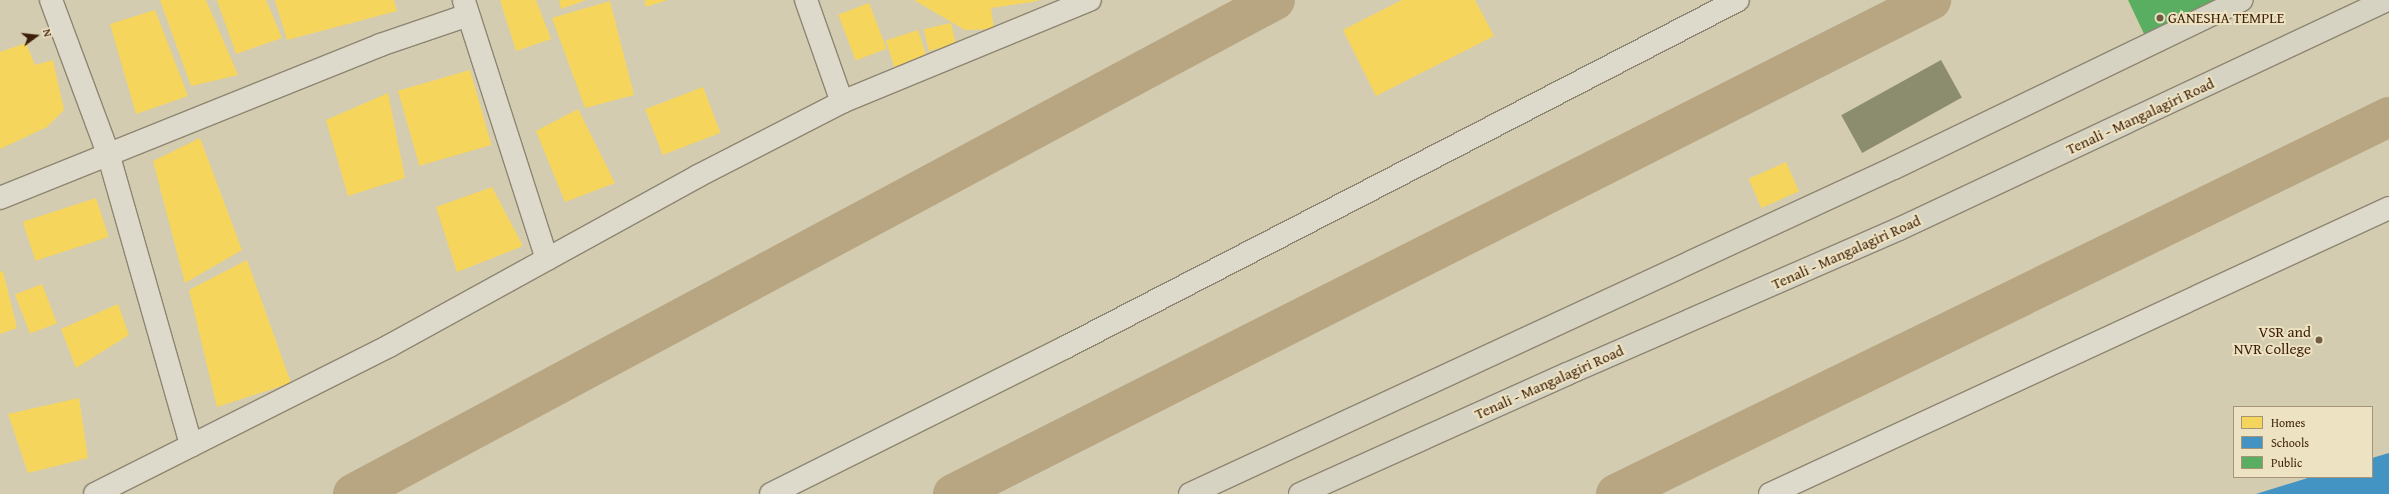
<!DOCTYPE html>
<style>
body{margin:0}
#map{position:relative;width:2389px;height:494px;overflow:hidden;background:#d4ccb0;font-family:"Gentium Book Plus",serif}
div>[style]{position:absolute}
.homes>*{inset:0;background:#f6d55c;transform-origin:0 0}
.schools>*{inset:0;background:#4393c3}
.public>*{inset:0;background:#5aae61}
.industry>*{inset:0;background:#8c8c6e;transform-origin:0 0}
.canal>*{height:40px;margin:-20px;padding:0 20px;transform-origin:20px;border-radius:20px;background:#b7a681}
.roads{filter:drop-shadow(1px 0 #8e8572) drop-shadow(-1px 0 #8e8572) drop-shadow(0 1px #8e8572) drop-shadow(0 -1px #8e8572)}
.minor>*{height:22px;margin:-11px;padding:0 11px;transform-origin:11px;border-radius:11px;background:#dddacb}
.major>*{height:22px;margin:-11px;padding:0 11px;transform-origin:11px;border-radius:11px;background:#d7d3c3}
.dots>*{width:11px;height:11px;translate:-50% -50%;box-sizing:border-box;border:2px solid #ede3c2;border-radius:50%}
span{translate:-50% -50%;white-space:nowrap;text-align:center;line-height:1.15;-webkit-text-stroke:4px #ede3c2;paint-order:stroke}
.poi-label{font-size:15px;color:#3d1e08}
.left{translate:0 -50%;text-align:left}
.right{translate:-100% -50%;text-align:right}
.street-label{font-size:15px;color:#3d1e08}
.legend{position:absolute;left:2233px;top:406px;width:140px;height:72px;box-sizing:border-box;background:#ede3c2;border:1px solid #a79478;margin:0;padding:5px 7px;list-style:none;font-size:12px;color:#3d1e08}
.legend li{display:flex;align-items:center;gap:8px;height:20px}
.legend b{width:20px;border:1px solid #a79478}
.north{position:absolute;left:16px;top:16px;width:40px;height:40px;-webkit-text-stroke:3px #ede3c2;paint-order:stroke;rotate:75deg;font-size:11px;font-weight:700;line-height:16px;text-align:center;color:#3d1e08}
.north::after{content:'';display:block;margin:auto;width:14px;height:18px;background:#3d1e08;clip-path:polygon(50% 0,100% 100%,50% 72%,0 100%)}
</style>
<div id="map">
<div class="homes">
<div style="clip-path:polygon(160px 0,206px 0,238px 75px,191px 86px)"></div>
<div style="clip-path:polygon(217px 0,266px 0,282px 38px,236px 54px)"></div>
<div style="clip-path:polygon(275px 0,394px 0,397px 11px,287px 40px)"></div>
<div style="clip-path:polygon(500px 0,536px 0,551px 39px,516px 51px)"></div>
<div style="clip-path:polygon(559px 0,586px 0,561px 9px)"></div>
<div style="clip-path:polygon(645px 0,668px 0,645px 7px)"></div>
<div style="clip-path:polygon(914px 0,1038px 0,1038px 1px,991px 8px,994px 29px,965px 30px)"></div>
<div style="clip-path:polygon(1402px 0,1475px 0,1494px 36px,1376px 96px,1343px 30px)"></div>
<div style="clip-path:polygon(2128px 0,2220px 0,2145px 36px)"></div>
<div style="clip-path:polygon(610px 1px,634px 95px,585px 108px,552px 18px)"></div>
<div style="left:869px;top:3px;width:49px;height:33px;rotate:69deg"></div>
<div style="clip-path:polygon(155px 10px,188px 96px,136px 114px,110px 24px)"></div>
<div style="left:951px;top:23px;width:22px;height:28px;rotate:77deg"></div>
<div style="left:918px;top:30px;width:33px;height:34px;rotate:72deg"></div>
<div style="clip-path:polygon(26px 43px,35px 65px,53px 60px,64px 110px,47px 127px,0 149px,0 52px)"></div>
<div style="left:470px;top:70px;width:78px;height:75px;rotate:74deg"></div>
<div style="left:703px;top:87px;width:49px;height:62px;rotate:69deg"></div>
<div style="clip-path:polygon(388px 93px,405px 178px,348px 196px,326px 120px)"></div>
<div style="clip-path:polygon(578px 109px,615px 183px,565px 202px,536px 131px)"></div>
<div style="clip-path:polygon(200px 138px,242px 250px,185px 283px,153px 161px)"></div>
<div style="left:1786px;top:162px;width:32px;height:41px;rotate:66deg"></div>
<div style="clip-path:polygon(492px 187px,523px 246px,457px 272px,436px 207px)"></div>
<div style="left:96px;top:198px;width:41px;height:77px;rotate:72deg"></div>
<div style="clip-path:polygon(247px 260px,291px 383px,217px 407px,189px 290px)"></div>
<div style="clip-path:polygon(3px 271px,17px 328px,0 334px,0 272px)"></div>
<div style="left:42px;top:284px;width:42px;height:29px;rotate:69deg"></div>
<div style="clip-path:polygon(118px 304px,129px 335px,76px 368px,61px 329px)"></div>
<div style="clip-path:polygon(79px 398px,88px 458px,28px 473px,8px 414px)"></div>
</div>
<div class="schools">
<div style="clip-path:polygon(2389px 453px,2389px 494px,2256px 494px,2311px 477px,2372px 477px,2372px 458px)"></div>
</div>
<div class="public">
<div style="clip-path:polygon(2128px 0,2220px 0,2145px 36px)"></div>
</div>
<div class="industry">
<div style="left:1941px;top:60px;width:43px;height:114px;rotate:61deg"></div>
</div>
<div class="canal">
<div style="left:353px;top:494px;width:1046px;rotate:-28.18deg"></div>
<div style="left:953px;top:494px;width:1096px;rotate:-26.8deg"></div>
<div style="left:1616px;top:494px;width:860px;rotate:-26deg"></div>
</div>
<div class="roads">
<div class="minor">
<div style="left:51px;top:0;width:163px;rotate:69.6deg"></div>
<div style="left:108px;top:153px;width:304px;rotate:74.1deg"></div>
<div style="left:806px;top:0;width:108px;rotate:70.6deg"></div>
<div style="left:464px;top:1px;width:271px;rotate:72.2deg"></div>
<div style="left:0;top:198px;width:410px;rotate:-21.9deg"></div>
<div style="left:380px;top:45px;width:93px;rotate:-18.8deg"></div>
<div style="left:95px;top:494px;width:329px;rotate:-26.7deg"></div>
<div style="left:389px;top:346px;width:353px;rotate:-28.8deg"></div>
<div style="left:698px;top:176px;width:162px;rotate:-27.2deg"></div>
<div style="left:842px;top:102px;width:268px;rotate:-22.4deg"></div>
<div style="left:771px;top:494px;width:330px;rotate:-26.5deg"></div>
<div style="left:1066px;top:347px;width:756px;rotate:-27.31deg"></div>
<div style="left:1770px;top:494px;width:682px;rotate:-24.8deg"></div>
</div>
<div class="major">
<div style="left:1190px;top:494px;width:776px;rotate:-24.85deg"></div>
<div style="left:1894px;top:168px;width:386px;rotate:-25.8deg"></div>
<div style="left:1300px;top:494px;width:293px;rotate:-24.2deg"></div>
<div style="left:1567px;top:374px;width:362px;rotate:-23.6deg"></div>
<div style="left:1899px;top:229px;width:539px;rotate:-25.14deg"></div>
</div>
</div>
<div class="dots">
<div style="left:2160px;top:18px;background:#725b43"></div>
<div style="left:2319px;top:340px;background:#725b43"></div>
</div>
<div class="poi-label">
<span class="left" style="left:2168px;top:18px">GANESHA TEMPLE</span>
<span class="right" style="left:2311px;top:340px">VSR and<br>NVR College</span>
</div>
<div class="street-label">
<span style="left:2140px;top:116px;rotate:-25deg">Tenali - Mangalagiri Road</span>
<span style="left:1846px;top:252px;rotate:-24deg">Tenali - Mangalagiri Road</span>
<span style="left:1549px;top:382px;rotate:-24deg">Tenali - Mangalagiri Road</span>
</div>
<ul class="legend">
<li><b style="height:11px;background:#f6d55c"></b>Homes</li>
<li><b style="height:11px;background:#4393c3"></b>Schools</li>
<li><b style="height:11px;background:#5aae61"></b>Public</li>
</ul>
<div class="north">N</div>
</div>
